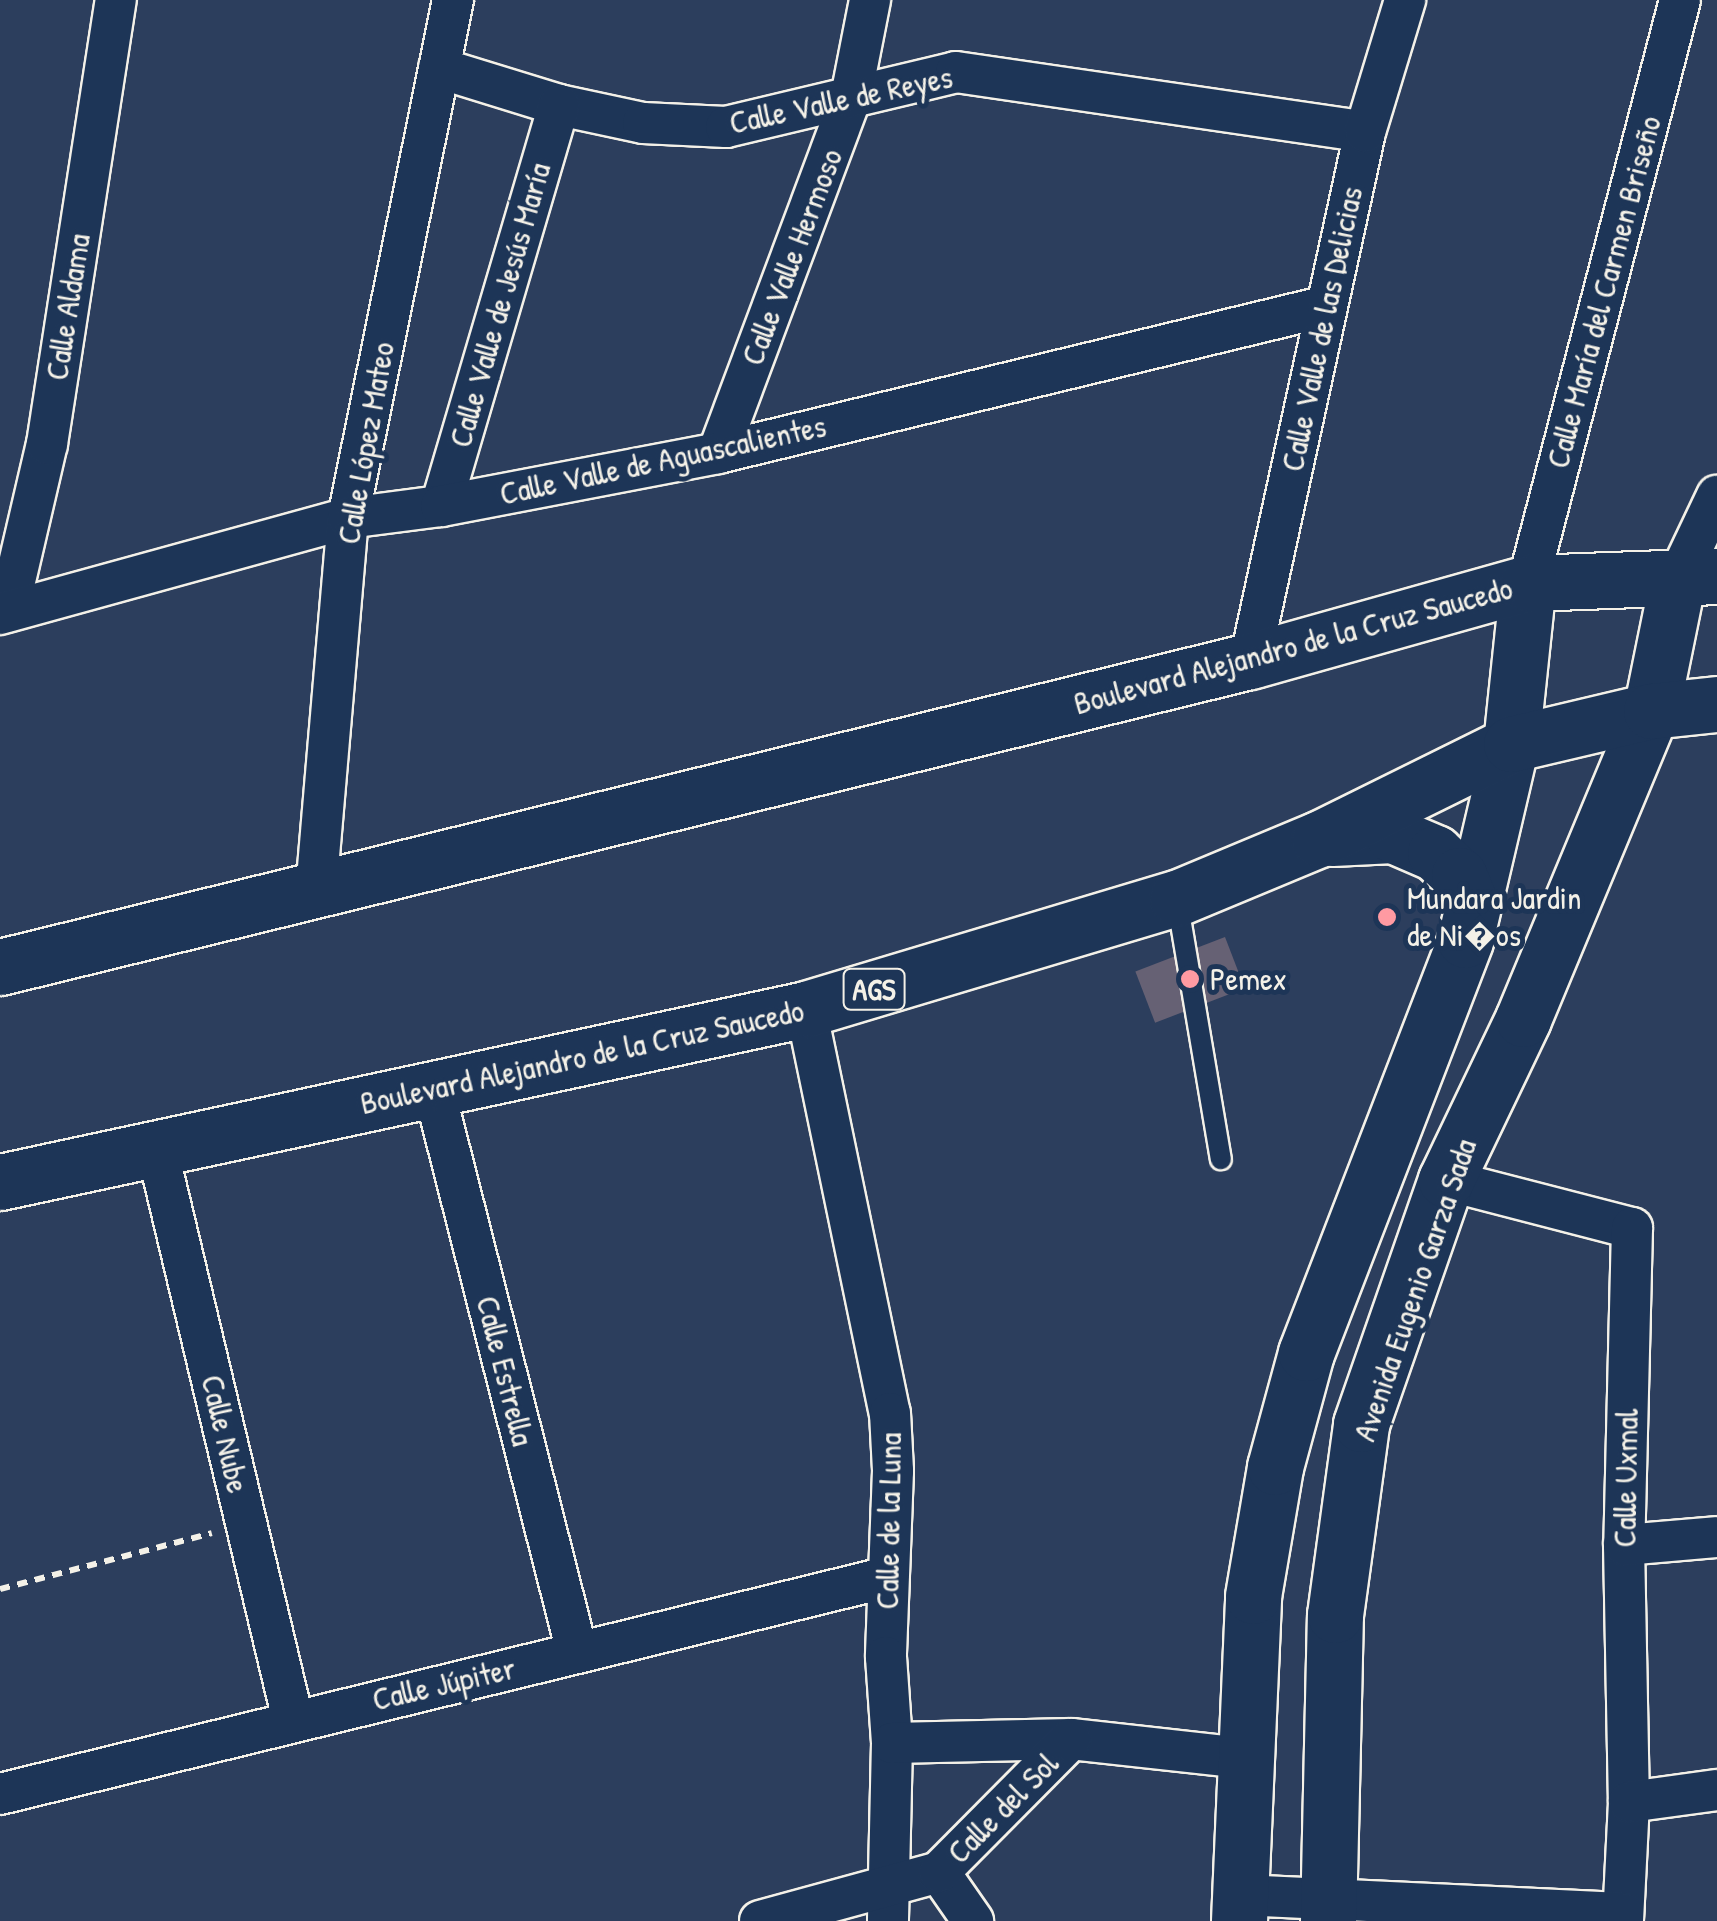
<!DOCTYPE html>
<meta charset="utf-8">
<style>
body{margin:0}
#map{position:relative;width:1717px;height:1921px;overflow:hidden;background:#2c3e5d;font-family:"Patrick Hand",sans-serif}
div>[style]{position:absolute}
.building>*{inset:0;background:#666174;transform-origin:0 0}
.path>*{height:6px;margin-top:-3px;transform-origin:0;background:repeating-linear-gradient(90deg,#f4f1e8 0 10px,transparent 0 18px)}
.roads{filter:drop-shadow(2px 0 #f4f1e8) drop-shadow(-2px 0 #f4f1e8) drop-shadow(0 2px #f4f1e8) drop-shadow(0 -2px #f4f1e8)}
.lane>*{height:20px;margin:-10px;padding:0 10px;transform-origin:10px;border-radius:10px;background:#1d3557}
.street>*{height:40px;margin:-20px;padding:0 20px;transform-origin:20px;border-radius:20px;background:#1d3557}
.secondary>*{height:55px;margin:-27.5px;padding:0 27.5px;transform-origin:27.5px;border-radius:27.5px;background:#1d3557}
.highway>*{height:55px;margin:-27.5px;padding:0 27.5px;transform-origin:27.5px;border-radius:27.5px;background:#1d3557}
.dots>*{width:28px;height:28px;translate:-50% -50%;box-sizing:border-box;border:5px solid #1d3557;border-radius:50%}
span{translate:-50% -50%;white-space:nowrap;text-align:center;line-height:1.15;-webkit-text-stroke:10px #1d3557;paint-order:stroke}
.shield-label span{padding:2px 8px;background:#1d3557;border:2px solid;border-radius:8px;-webkit-text-stroke-width:0}
.shield-label{font-size:30px;color:#f4f1e8;font-weight:700}
.street-label{font-size:32px;color:#f4f1e8}
.poi-label{font-size:32px;color:#f4f1e8}
.left{translate:0 -50%;text-align:left}
</style>
<div id="map">
<div class="building">
<div style="left:1225px;top:937px;width:55px;height:96px;rotate:69deg"></div>
</div>
<div class="path">
<div style="left:0;top:1589px;width:219px;rotate:-14.8deg"></div>
</div>
<div class="roads">
<div class="lane">
<div style="left:1177px;top:900px;width:263px;rotate:80.4deg"></div>
</div>
<div class="street">
<div style="left:439px;top:68px;width:126px;rotate:17.1deg"></div>
<div style="left:559px;top:105px;width:86px;rotate:12.1deg"></div>
<div style="left:643px;top:123px;width:83px;rotate:2.8deg"></div>
<div style="left:726px;top:127px;width:236px;rotate:-13.4deg"></div>
<div style="left:956px;top:72px;width:413px;rotate:8.3deg"></div>
<div style="left:718px;top:453px;width:380px;rotate:-69.5deg"></div>
<div style="left:851px;top:97px;width:99px;rotate:-78.9deg"></div>
<div style="left:441px;top:506px;width:418px;rotate:-73.6deg"></div>
<div style="left:1678px;top:578px;width:91px;rotate:-64.6deg"></div>
<div style="left:1528px;top:583px;width:602px;rotate:-75.39deg"></div>
<div style="left:8px;top:611px;width:171px;rotate:-76.9deg"></div>
<div style="left:47px;top:444px;width:449px;rotate:-81.2deg"></div>
<div style="left:0;top:614px;width:361px;rotate:-15.4deg"></div>
<div style="left:348px;top:518px;width:94px;rotate:-7.4deg"></div>
<div style="left:441px;top:506px;width:282px;rotate:-10.8deg"></div>
<div style="left:718px;top:453px;width:626px;rotate:-13.57deg"></div>
<div style="left:1250px;top:661px;width:541px;rotate:-77.74deg"></div>
<div style="left:1365px;top:132px;width:138px;rotate:-73.1deg"></div>
<div style="left:316px;top:891px;width:374px;rotate:-85.1deg"></div>
<div style="left:348px;top:518px;width:529px;rotate:-78.54deg"></div>
<div style="left:806px;top:1009px;width:413px;rotate:78.3deg"></div>
<div style="left:890px;top:1413px;width:58px;rotate:87deg"></div>
<div style="left:893px;top:1471px;width:186px;rotate:92.2deg"></div>
<div style="left:886px;top:1657px;width:86px;rotate:86deg"></div>
<div style="left:892px;top:1743px;width:178px;rotate:91.3deg"></div>
<div style="left:434px;top:1090px;width:580px;rotate:75.72deg"></div>
<div style="left:157px;top:1149px;width:587px;rotate:76.6deg"></div>
<div style="left:1446px;top:1180px;width:192px;rotate:14.5deg"></div>
<div style="left:1632px;top:1228px;width:317px;rotate:91.4deg"></div>
<div style="left:1624px;top:1545px;width:257px;rotate:88.9deg"></div>
<div style="left:1629px;top:1802px;width:119px;rotate:92.9deg"></div>
<div style="left:1624px;top:1545px;width:93px;rotate:-4.9deg"></div>
<div style="left:892px;top:1743px;width:179px;rotate:-1.3deg"></div>
<div style="left:1071px;top:1739px;width:174px;rotate:6.3deg"></div>
<div style="left:0;top:1794px;width:914px;rotate:-13.73deg"></div>
<div style="left:1629px;top:1802px;width:89px;rotate:-7.8deg"></div>
<div style="left:939px;top:1872px;width:60px;rotate:55.2deg"></div>
<div style="left:1240px;top:1895px;width:383px;rotate:2.7deg"></div>
<div style="left:760px;top:1921px;width:186px;rotate:-15.3deg"></div>
<div style="left:939px;top:1872px;width:187px;rotate:-45.2deg"></div>
</div>
<div class="secondary">
<div style="left:1239px;top:1921px;width:325px;rotate:-87.5deg"></div>
<div style="left:1253px;top:1596px;width:131px;rotate:-80.3deg"></div>
<div style="left:1275px;top:1467px;width:118px;rotate:-74.8deg"></div>
<div style="left:1306px;top:1353px;width:443px;rotate:-68.9deg"></div>
<div style="left:1465px;top:940px;width:201px;rotate:-76.8deg"></div>
<div style="left:1511px;top:744px;width:162px;rotate:-84deg"></div>
<div style="left:1328px;top:1921px;width:306px;rotate:-88.7deg"></div>
<div style="left:1335px;top:1615px;width:193px;rotate:-82.2deg"></div>
<div style="left:1361px;top:1424px;width:258px;rotate:-70.8deg"></div>
<div style="left:1446px;top:1180px;width:178px;rotate:-64.4deg"></div>
<div style="left:1523px;top:1019px;width:334px;rotate:-67.4deg"></div>
<div style="left:1651px;top:711px;width:136px;rotate:-78.5deg"></div>
</div>
<div class="highway">
<div style="left:1332px;top:838px;width:61px;rotate:-2.8deg"></div>
<div style="left:1393px;top:835px;width:46px;rotate:23.2deg"></div>
<div style="left:1435px;top:853px;width:33px;rotate:43deg"></div>
<div style="left:1459px;top:875px;width:32px;rotate:68deg"></div>
<div style="left:0;top:967px;width:1287px;rotate:-13.76deg"></div>
<div style="left:1250px;top:661px;width:289px;rotate:-15.7deg"></div>
<div style="left:1528px;top:583px;width:189px;rotate:-2.1deg"></div>
<div style="left:0;top:1182px;width:824px;rotate:-12.11deg"></div>
<div style="left:806px;top:1009px;width:387px;rotate:-16.7deg"></div>
<div style="left:1177px;top:898px;width:154px;rotate:-22.6deg"></div>
<div style="left:1319px;top:839px;width:214px;rotate:-26.3deg"></div>
<div style="left:1511px;top:744px;width:144px;rotate:-13.3deg"></div>
<div style="left:1651px;top:711px;width:66px;rotate:-6.1deg"></div>
</div>
</div>
<div class="dots">
<div style="left:1387px;top:917px;background:#ff9aa2"></div>
<div style="left:1190px;top:979px;background:#ff9aa2"></div>
</div>
<div class="shield-label">
<span style="left:874px;top:989px">AGS</span>
</div>
<div class="street-label">
<span style="left:841px;top:100px;rotate:-12deg">Calle Valle de Reyes</span>
<span style="left:792px;top:257px;rotate:-69deg">Calle Valle Hermoso</span>
<span style="left:1604px;top:292px;rotate:-75deg">Calle María del Carmen Briseño</span>
<span style="left:500px;top:305px;rotate:-74deg">Calle Valle de Jesús María</span>
<span style="left:68px;top:307px;rotate:-81deg">Calle Aldama</span>
<span style="left:1322px;top:329px;rotate:-78deg">Calle Valle de las Delicias</span>
<span style="left:366px;top:443px;rotate:-80deg">Calle López Mateo</span>
<span style="left:663px;top:460px;rotate:-12deg">Calle Valle de Aguascalientes</span>
<span style="left:1293px;top:646px;rotate:-15deg">Boulevard Alejandro de la Cruz Saucedo</span>
<span style="left:582px;top:1057px;rotate:-12deg">Boulevard Alejandro de la Cruz Saucedo</span>
<span style="left:1415px;top:1290px;rotate:-71deg">Avenida Eugenio Garza Sada</span>
<span style="left:505px;top:1371px;rotate:76deg">Calle Estrella</span>
<span style="left:225px;top:1434px;rotate:77deg">Calle Nube</span>
<span style="left:1626px;top:1478px;rotate:-89deg">Calle Uxmal</span>
<span style="left:889px;top:1521px;rotate:-89deg">Calle de la Luna</span>
<span style="left:444px;top:1684px;rotate:-13deg">Calle Júpiter</span>
<span style="left:1003px;top:1808px;rotate:-45deg">Calle del Sol</span>
</div>
<div class="poi-label">
<span class="left" style="left:1407px;top:917px">Mundara Jardin<br>de Ni�os</span>
<span class="left" style="left:1210px;top:979px">Pemex</span>
</div>
</div>
